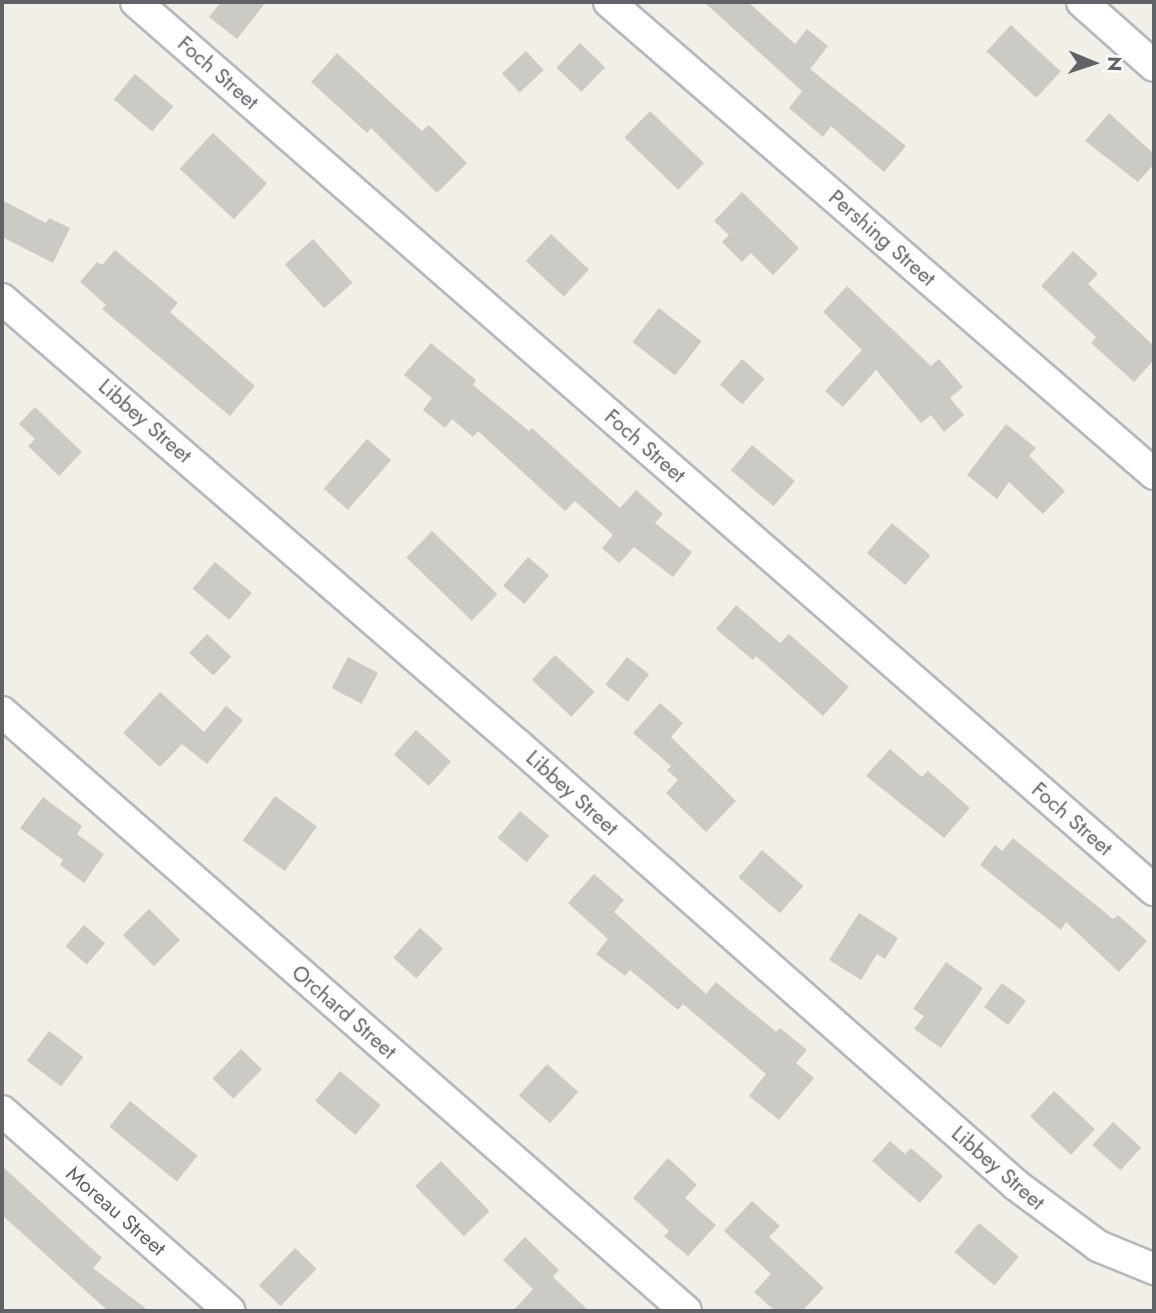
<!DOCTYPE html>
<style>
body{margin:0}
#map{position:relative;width:1156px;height:1313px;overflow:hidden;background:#f1efe8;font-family:Jost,sans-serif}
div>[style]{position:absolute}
.building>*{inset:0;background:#cccac5;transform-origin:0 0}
.roads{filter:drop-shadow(2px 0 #b5b8bc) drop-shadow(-2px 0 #b5b8bc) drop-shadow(0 2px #b5b8bc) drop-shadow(0 -2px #b5b8bc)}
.street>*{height:30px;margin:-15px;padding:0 15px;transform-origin:15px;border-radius:15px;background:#fff}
span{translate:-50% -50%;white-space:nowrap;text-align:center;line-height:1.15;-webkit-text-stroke:5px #fff;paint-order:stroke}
.street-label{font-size:21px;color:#5f6368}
.frame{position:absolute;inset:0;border:4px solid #5f6368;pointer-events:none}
.north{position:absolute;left:1058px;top:28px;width:70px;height:70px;-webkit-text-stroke:5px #fff;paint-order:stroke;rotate:92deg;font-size:19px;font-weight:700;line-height:28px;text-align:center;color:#5f6368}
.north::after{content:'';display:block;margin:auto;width:24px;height:32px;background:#5f6368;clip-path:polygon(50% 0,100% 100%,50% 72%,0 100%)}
</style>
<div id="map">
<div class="building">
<div style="clip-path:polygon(221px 2px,266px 2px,237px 39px,209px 17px)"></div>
<div style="clip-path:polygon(704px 2px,748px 2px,795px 44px,807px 29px,828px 46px,810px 69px,906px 146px,884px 172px,831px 126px,823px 137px,789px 108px,802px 91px)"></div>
<div style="left:1011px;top:25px;width:68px;height:36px;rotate:43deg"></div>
<div style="left:580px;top:43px;width:35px;height:34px;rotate:44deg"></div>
<div style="left:526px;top:51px;width:26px;height:33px;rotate:47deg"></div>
<div style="clip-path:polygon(337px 53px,422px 131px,429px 125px,467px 163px,437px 193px,371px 128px,367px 133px,311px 82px)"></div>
<div style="left:135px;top:74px;width:50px;height:33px;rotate:40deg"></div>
<div style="left:650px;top:111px;width:75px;height:37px;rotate:44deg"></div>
<div style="clip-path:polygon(1109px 113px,1154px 154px,1154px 164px,1138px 182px,1085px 141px)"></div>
<div style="left:213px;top:133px;width:74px;height:49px;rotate:43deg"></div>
<div style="clip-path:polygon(742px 192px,799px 248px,773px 275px,751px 253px,742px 262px,722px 242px,729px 235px,714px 221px)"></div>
<div style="clip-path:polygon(2px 200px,46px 223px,49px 218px,70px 228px,53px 263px,2px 237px)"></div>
<div style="left:551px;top:234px;width:52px;height:37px;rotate:43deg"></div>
<div style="left:313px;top:239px;width:59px;height:38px;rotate:48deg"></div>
<div style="clip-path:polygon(115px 250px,178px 303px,170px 312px,255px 386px,230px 416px,102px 309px,106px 305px,80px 282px,97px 262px,102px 265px)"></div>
<div style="clip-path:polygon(1073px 251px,1098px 274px,1088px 284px,1154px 346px,1154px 360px,1134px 382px,1091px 343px,1096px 337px,1041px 286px)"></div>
<div style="clip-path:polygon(847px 286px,931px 366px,939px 359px,963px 387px,950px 398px,964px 415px,944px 432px,931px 415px,921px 423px,876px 370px,843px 407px,825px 391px,862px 350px,823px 312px)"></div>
<div style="left:659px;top:308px;width:54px;height:43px;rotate:38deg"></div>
<div style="clip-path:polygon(431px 343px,476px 380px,473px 385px,529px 431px,532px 428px,620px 508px,636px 490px,663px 514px,655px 523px,692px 552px,673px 577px,634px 547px,619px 563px,602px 548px,613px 535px,575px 501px,565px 511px,478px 431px,473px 437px,452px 419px,445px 428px,423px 410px,432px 398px,404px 375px)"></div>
<div style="left:742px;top:359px;width:30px;height:34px;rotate:41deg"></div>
<div style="clip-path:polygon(35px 407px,82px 452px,59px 476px,28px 446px,35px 439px,19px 424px)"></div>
<div style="clip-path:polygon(1006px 424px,1036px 448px,1029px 456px,1065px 491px,1043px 514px,1009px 482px,997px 499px,967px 475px)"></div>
<div style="left:367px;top:439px;width:32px;height:66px;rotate:41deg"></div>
<div style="left:752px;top:445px;width:56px;height:33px;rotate:40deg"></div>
<div style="left:892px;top:523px;width:50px;height:39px;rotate:40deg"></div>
<div style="left:432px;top:531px;width:91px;height:37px;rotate:44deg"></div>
<div style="left:528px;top:557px;width:28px;height:38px;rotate:41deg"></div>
<div style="left:215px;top:562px;width:48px;height:35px;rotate:40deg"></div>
<div style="clip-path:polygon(736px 605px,780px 643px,789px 634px,849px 687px,823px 716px,756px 656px,753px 660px,716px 629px)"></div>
<div style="left:207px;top:634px;width:33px;height:26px;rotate:43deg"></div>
<div style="left:555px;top:655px;width:54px;height:34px;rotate:43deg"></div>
<div style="left:348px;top:657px;width:34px;height:35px;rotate:28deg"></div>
<div style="left:627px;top:657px;width:28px;height:35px;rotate:38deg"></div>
<div style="clip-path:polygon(160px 692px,204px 732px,226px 706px,243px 720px,207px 764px,182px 744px,160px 767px,123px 733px)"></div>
<div style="clip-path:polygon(660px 703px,683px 723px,671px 737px,736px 801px,706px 832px,666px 793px,678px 780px,667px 770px,671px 766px,633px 733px)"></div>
<div style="left:416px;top:730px;width:47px;height:33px;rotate:42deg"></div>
<div style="clip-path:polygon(890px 749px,922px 777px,928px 771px,970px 808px,944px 838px,866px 776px)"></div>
<div style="left:275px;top:796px;width:52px;height:55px;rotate:36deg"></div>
<div style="clip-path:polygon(43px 797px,82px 826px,77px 834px,104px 854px,84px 883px,60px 865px,63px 860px,20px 828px)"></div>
<div style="left:520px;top:811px;width:38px;height:35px;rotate:40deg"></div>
<div style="clip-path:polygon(1013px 838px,1113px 919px,1118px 915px,1147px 941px,1119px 972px,1066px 922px,1061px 930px,980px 865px,995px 845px,1002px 851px)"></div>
<div style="left:762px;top:850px;width:55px;height:36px;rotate:41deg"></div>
<div style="clip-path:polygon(594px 874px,624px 900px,614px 912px,706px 994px,716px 982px,776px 1032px,780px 1028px,807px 1050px,796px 1063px,814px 1078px,779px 1120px,749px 1096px,766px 1074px,683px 1004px,678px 1010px,630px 970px,625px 976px,596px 954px,608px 939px,568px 903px)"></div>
<div style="left:149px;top:909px;width:44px;height:37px;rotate:45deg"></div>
<div style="clip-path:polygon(859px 913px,898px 938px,885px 959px,877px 954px,861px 980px,829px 960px)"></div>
<div style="left:84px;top:925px;width:28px;height:28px;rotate:41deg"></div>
<div style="left:420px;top:928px;width:31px;height:40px;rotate:42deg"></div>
<div style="clip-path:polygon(946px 962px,983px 988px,941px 1048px,914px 1029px,924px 1016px,913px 1009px)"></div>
<div style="left:1002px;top:983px;width:30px;height:30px;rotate:37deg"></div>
<div style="left:49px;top:1031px;width:43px;height:37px;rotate:37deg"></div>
<div style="left:241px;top:1049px;width:29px;height:41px;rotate:44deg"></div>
<div style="left:547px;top:1064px;width:42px;height:42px;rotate:42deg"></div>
<div style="left:340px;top:1071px;width:53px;height:39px;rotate:40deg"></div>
<div style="left:1054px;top:1091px;width:56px;height:35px;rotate:43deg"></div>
<div style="left:130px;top:1101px;width:87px;height:33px;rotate:39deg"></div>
<div style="left:1113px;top:1122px;width:38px;height:31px;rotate:42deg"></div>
<div style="clip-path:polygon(890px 1141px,905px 1154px,911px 1148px,943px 1176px,920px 1203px,872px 1161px)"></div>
<div style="clip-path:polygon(668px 1158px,697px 1185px,685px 1198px,716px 1225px,688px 1256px,664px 1236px,669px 1231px,633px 1198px)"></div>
<div style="left:441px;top:1161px;width:70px;height:36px;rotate:46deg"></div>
<div style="clip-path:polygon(2px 1166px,102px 1258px,93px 1268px,149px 1311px,108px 1311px,2px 1215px)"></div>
<div style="clip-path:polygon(752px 1201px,780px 1226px,769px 1237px,824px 1288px,802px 1311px,775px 1311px,754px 1292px,771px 1274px,724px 1231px)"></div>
<div style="left:979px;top:1223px;width:52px;height:38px;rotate:40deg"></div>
<div style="clip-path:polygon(525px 1237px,559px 1270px,553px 1277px,589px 1311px,513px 1311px,533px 1289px,503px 1260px)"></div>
<div style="left:295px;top:1248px;width:30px;height:52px;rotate:44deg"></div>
</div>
<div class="roads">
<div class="street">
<div style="left:136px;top:2px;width:1351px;rotate:41.1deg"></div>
<div style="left:609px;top:2px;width:721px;rotate:40.89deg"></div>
<div style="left:1082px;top:2px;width:96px;rotate:41.6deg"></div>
<div style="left:2px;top:299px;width:682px;rotate:40.84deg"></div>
<div style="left:518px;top:745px;width:665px;rotate:41.46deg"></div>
<div style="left:1016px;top:1185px;width:102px;rotate:36.6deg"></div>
<div style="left:1098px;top:1246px;width:61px;rotate:22.3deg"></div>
<div style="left:2px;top:712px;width:909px;rotate:41.21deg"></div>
<div style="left:2px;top:1111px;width:303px;rotate:41.3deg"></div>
</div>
</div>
<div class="street-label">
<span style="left:218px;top:73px;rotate:41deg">Foch Street</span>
<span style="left:882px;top:238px;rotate:41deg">Pershing Street</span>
<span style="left:145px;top:421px;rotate:41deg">Libbey Street</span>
<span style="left:645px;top:446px;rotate:41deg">Foch Street</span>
<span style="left:572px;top:793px;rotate:42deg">Libbey Street</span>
<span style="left:1072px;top:819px;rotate:41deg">Foch Street</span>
<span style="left:344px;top:1012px;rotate:41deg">Orchard Street</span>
<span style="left:998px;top:1168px;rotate:41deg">Libbey Street</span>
<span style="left:116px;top:1211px;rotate:41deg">Moreau Street</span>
</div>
<div class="frame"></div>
<div class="north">N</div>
</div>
